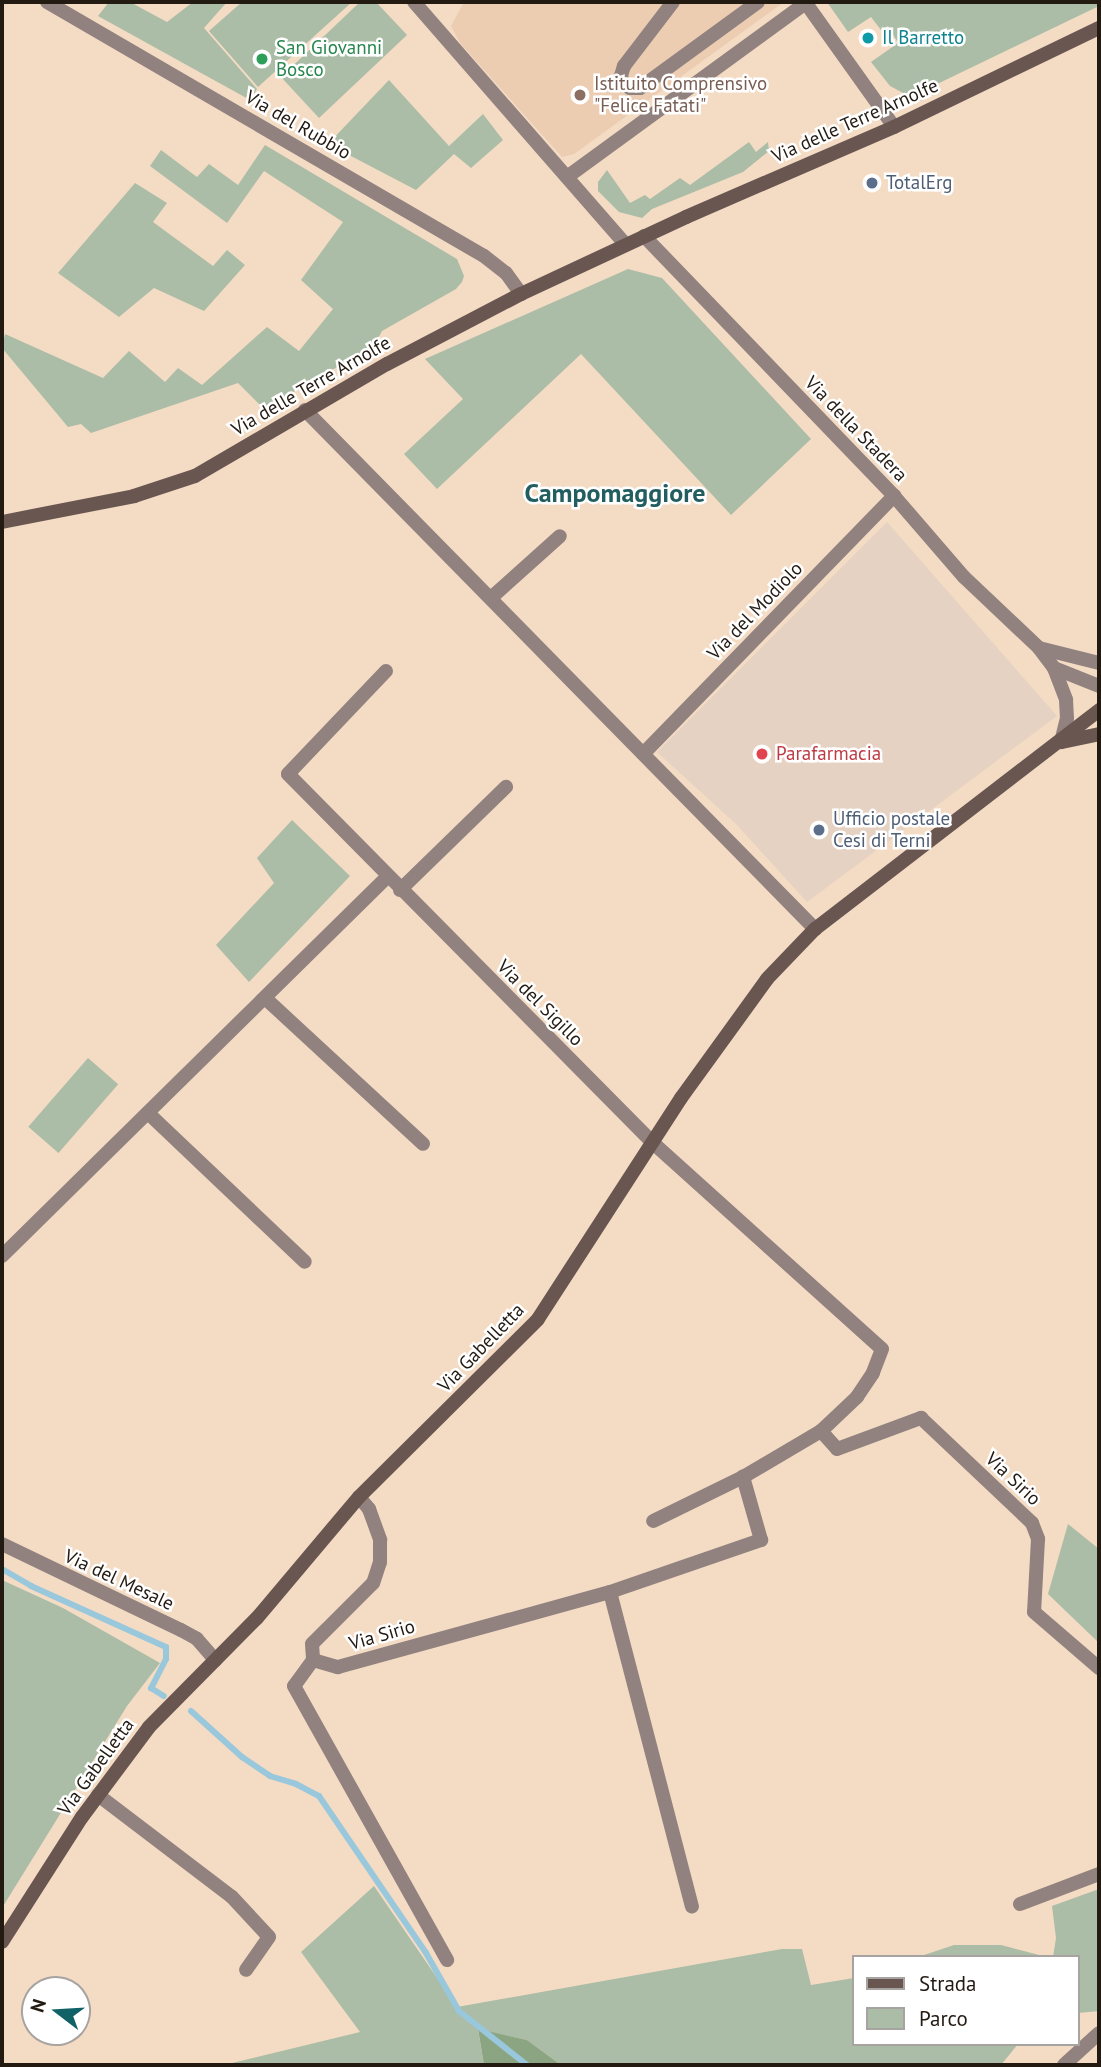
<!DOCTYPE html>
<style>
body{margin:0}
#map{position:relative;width:1101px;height:2067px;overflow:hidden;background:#f4dbc4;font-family:"PT Sans",sans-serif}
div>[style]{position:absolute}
.commercial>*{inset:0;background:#e5d2c2}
.built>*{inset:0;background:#eccdb2}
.green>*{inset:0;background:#abbda6;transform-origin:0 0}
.forest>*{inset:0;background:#8ba583}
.stream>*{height:6px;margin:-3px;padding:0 3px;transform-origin:3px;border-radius:3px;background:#99c7db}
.street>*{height:14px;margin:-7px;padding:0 7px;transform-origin:7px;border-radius:7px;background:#91827f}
.secondary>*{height:14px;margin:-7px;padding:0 7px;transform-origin:7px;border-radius:7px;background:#6a5651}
.dots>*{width:19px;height:19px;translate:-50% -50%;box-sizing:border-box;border:4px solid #fff;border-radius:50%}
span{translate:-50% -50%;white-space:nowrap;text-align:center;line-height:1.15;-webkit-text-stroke:5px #fff;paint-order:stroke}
.culture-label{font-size:19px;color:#0d838f}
.left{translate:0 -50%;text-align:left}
.leisure-label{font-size:19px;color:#27864d}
.education-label{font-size:19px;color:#785e54}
.street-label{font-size:19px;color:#231a12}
.service-label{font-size:19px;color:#4e5e75}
.health-label{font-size:19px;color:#be3a42}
.district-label{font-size:26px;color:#225d60;font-weight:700}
.frame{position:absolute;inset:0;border:4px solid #231a12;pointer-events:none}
.legend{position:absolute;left:852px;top:1955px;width:228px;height:91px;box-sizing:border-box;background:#fff;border:2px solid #a7a3a0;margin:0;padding:9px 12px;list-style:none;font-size:21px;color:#231a12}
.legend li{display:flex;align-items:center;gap:14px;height:35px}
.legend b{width:35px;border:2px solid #a7a3a0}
.north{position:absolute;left:21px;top:1976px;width:70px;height:70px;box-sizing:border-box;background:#fff;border:2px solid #a7a3a0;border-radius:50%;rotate:287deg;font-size:19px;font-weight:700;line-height:28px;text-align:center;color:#231a12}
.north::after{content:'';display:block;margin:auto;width:24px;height:32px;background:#116266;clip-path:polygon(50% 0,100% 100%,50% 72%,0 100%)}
</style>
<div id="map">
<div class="commercial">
<div style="clip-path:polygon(887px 522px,1057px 716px,807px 902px,737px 825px,657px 752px)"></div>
</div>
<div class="built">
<div style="clip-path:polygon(464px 2px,784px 2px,574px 154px,562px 157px,460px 43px,451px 26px)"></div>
</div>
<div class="green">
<div style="clip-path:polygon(109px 2px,130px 2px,167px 22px,193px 2px,227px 2px,204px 28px,257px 89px,250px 100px,98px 16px)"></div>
<div style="clip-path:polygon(242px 2px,352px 2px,258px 87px,209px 31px)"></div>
<div style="clip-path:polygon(360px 2px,376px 2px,407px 35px,319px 118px,281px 77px)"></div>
<div style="clip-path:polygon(827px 2px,1099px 2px,1099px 6px,933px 86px,907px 95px,890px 86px,871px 62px,898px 43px,888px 26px,881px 30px,871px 17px,848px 32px)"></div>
<div style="clip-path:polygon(389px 80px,449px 146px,483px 114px,503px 140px,471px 168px,454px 154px,416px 190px,328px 144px)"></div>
<div style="clip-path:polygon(749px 142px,756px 152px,768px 142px,769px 151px,743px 172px,652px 209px,642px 218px,619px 212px,598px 191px,598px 182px,607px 170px,630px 203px,645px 195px,650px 199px,680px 178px,690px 185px)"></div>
<div style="clip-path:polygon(265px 145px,457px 259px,464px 276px,462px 282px,456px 289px,382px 331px,374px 346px,264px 409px,238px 383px,91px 433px,81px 424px,68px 427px,2px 348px,5px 334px,103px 378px,129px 351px,165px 382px,178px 368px,202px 385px,267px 327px,299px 351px,333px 309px,301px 280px,343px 222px,264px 171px,227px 223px,150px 166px,161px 150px,197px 177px,209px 164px,238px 185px)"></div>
<div style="clip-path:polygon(135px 183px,167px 203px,153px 222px,213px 266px,227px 250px,245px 265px,204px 311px,154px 288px,119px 317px,58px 273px)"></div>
<div style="clip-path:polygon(628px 269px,662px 278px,811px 439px,731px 515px,581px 354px,437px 489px,404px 454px,463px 399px,425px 359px)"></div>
<div style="clip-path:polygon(292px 820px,350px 876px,249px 982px,216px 945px,274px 883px,257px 858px)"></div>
<div style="left:88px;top:1058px;width:40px;height:91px;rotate:41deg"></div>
<div style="clip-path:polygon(1068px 1524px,1099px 1549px,1099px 1643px,1048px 1594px)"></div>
<div style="clip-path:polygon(2px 1580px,63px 1608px,160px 1663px,127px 1706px,2px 1908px)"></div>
<div style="clip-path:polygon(374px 1886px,457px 2007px,782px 1949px,802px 1949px,811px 1985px,854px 1978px,854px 2044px,1018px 2044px,1001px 2065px,561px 2065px,527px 2040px,478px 2030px,484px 2065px,224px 2065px,360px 2032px,301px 1952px)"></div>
<div style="clip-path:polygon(1099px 1889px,1099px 2011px,1078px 2013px,1078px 1957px,1053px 1957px,1056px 1938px,1052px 1906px)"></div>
<div style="clip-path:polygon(954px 1945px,1001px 1945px,1047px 1957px,918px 1957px)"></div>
</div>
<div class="forest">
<div style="clip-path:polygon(478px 2029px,527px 2040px,561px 2065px,484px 2065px)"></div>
</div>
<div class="stream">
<div style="left:2px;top:1569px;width:34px;rotate:30deg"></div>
<div style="left:31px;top:1586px;width:148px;rotate:24.3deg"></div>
<div style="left:166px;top:1647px;width:12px;rotate:90deg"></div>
<div style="left:166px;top:1659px;width:33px;rotate:117deg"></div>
<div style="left:151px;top:1688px;width:15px;rotate:32deg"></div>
<div style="left:191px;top:1711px;width:69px;rotate:42deg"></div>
<div style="left:242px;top:1757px;width:34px;rotate:34deg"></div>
<div style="left:270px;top:1776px;width:27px;rotate:17deg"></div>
<div style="left:296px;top:1784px;width:26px;rotate:28deg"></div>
<div style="left:319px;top:1796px;width:190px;rotate:55.7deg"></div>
<div style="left:426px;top:1953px;width:67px;rotate:60.4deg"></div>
<div style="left:459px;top:2011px;width:87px;rotate:38.5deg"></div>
</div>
<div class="street">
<div style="left:47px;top:2px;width:505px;rotate:30.17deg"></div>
<div style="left:484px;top:256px;width:28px;rotate:38deg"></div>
<div style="left:506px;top:273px;width:26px;rotate:54deg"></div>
<div style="left:414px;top:2px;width:322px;rotate:48.9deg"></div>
<div style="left:673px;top:2px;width:81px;rotate:127.4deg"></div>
<div style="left:624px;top:66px;width:10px;rotate:107deg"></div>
<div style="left:621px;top:76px;width:8px;rotate:76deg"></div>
<div style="left:623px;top:84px;width:8px;rotate:30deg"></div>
<div style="left:630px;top:88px;width:10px"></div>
<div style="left:640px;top:88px;width:146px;rotate:-36.1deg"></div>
<div style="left:805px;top:2px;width:153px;rotate:54.5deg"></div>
<div style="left:567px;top:177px;width:296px;rotate:-36.1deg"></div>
<div style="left:644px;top:236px;width:361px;rotate:46.1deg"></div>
<div style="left:894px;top:496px;width:107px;rotate:49.2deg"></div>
<div style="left:964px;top:577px;width:103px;rotate:43.4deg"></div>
<div style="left:1039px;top:648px;width:25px;rotate:53deg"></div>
<div style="left:1054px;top:668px;width:34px;rotate:69deg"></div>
<div style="left:1066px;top:700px;width:18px;rotate:87deg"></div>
<div style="left:1067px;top:718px;width:25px;rotate:104deg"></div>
<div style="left:305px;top:410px;width:728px;rotate:45.5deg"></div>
<div style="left:492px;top:597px;width:91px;rotate:-41.9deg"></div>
<div style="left:1039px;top:648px;width:62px;rotate:14deg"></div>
<div style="left:1054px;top:668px;width:48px;rotate:21.8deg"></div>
<div style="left:386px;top:671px;width:142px;rotate:133.6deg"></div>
<div style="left:288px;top:774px;width:518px;rotate:45.31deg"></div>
<div style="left:652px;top:1142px;width:309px;rotate:42deg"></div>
<div style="left:882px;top:1349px;width:26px;rotate:111deg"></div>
<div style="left:873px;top:1373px;width:29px;rotate:124deg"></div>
<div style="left:857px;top:1397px;width:50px;rotate:136.6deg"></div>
<div style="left:821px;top:1431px;width:91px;rotate:149.5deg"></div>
<div style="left:743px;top:1477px;width:100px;rotate:153.9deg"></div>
<div style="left:644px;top:753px;width:359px;rotate:-45.8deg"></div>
<div style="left:400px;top:890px;width:148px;rotate:-44.2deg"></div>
<div style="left:265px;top:998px;width:215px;rotate:42.7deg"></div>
<div style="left:148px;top:1113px;width:216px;rotate:43.5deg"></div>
<div style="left:2px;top:1256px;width:540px;rotate:-44.55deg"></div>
<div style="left:821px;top:1431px;width:24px;rotate:48deg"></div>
<div style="left:837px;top:1449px;width:90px;rotate:-20.3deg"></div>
<div style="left:921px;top:1418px;width:153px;rotate:43.4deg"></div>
<div style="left:1032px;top:1523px;width:17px;rotate:69deg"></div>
<div style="left:1038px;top:1539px;width:73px;rotate:93.1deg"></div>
<div style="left:1034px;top:1612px;width:86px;rotate:40.7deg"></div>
<div style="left:359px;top:1497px;width:16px;rotate:50deg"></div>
<div style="left:369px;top:1509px;width:33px;rotate:70deg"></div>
<div style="left:380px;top:1540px;width:22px;rotate:90deg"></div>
<div style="left:380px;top:1562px;width:22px;rotate:108deg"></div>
<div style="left:373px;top:1583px;width:86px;rotate:135deg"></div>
<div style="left:312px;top:1644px;width:16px;rotate:86deg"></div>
<div style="left:313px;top:1660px;width:26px;rotate:16deg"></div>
<div style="left:338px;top:1667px;width:282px;rotate:-15.4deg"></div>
<div style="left:610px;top:1592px;width:160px;rotate:-19deg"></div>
<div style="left:761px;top:1540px;width:66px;rotate:-105.9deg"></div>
<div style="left:2px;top:1544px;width:199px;rotate:25.7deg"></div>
<div style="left:181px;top:1630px;width:18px;rotate:29deg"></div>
<div style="left:197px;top:1639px;width:28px;rotate:49deg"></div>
<div style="left:610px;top:1592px;width:325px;rotate:75.4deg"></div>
<div style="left:313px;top:1660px;width:32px;rotate:126deg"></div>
<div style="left:294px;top:1686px;width:314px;rotate:60.8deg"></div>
<div style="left:98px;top:1795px;width:168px;rotate:37.3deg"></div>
<div style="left:232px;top:1897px;width:54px;rotate:47.2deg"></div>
<div style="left:269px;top:1937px;width:40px;rotate:124.9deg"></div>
<div style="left:1020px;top:1904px;width:85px;rotate:-20.8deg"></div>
<div style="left:1064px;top:2065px;width:47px;rotate:-42.4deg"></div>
</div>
<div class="secondary">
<div style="left:2px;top:522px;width:135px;rotate:-11.1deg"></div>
<div style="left:134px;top:496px;width:64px;rotate:-18.2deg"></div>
<div style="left:195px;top:476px;width:222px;rotate:-30.3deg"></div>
<div style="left:387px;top:364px;width:151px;rotate:-27.6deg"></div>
<div style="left:521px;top:294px;width:182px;rotate:-25deg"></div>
<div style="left:686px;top:217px;width:227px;rotate:-23.4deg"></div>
<div style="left:894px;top:127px;width:228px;rotate:-25.8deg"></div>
<div style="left:1062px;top:742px;width:38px;rotate:-12deg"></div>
<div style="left:2px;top:1942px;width:148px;rotate:-57.4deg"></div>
<div style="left:82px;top:1817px;width:112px;rotate:-53.3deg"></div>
<div style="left:149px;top:1727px;width:153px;rotate:-45.3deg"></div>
<div style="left:257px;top:1618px;width:158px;rotate:-49.9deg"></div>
<div style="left:359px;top:1497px;width:252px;rotate:-44.8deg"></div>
<div style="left:538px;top:1319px;width:263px;rotate:-57.1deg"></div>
<div style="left:681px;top:1098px;width:147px;rotate:-54.1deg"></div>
<div style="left:767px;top:979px;width:69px;rotate:-46.2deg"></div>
<div style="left:815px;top:929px;width:359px;rotate:-37.6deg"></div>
</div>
<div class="dots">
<div style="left:868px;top:38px;background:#0f9aa8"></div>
<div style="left:262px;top:59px;background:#2e9e5b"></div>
<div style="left:580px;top:95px;background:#8d6e63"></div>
<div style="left:872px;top:183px;background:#5c6f8a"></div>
<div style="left:762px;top:754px;background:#e0444e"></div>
<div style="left:819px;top:830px;background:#5c6f8a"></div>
</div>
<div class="culture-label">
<span class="left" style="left:882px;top:38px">Il Barretto</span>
</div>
<div class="leisure-label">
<span class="left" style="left:276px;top:59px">San Giovanni<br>Bosco</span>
</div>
<div class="education-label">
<span class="left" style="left:594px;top:95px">Istituito Comprensivo<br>"Felice Fatati"</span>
</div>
<div class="street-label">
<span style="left:855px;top:121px;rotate:-24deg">Via delle Terre Arnolfe</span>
<span style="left:298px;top:125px;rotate:30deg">Via del Rubbio</span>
<span style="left:311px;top:386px;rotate:-30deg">Via delle Terre Arnolfe</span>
<span style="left:856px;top:429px;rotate:46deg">Via della Stadera</span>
<span style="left:755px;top:611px;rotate:-46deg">Via del Modiolo</span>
<span style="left:540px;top:1003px;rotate:45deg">Via del Sigillo</span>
<span style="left:481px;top:1348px;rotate:-46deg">Via Gabelletta</span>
<span style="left:1013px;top:1479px;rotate:43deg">Via Sirio</span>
<span style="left:119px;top:1580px;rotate:25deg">Via del Mesale</span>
<span style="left:382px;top:1635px;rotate:-16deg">Via Sirio</span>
<span style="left:96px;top:1767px;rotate:-54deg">Via Gabelletta</span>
</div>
<div class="service-label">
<span class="left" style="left:886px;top:183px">TotalErg</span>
<span class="left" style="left:833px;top:830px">Ufficio postale<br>Cesi di Terni</span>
</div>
<div class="health-label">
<span class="left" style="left:776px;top:754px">Parafarmacia</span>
</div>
<div class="district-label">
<span style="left:615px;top:493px">Campomaggiore</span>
</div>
<div class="frame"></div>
<ul class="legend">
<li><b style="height:9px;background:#6a5651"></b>Strada</li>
<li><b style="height:19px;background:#abbda6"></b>Parco</li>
</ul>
<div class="north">N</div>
</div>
